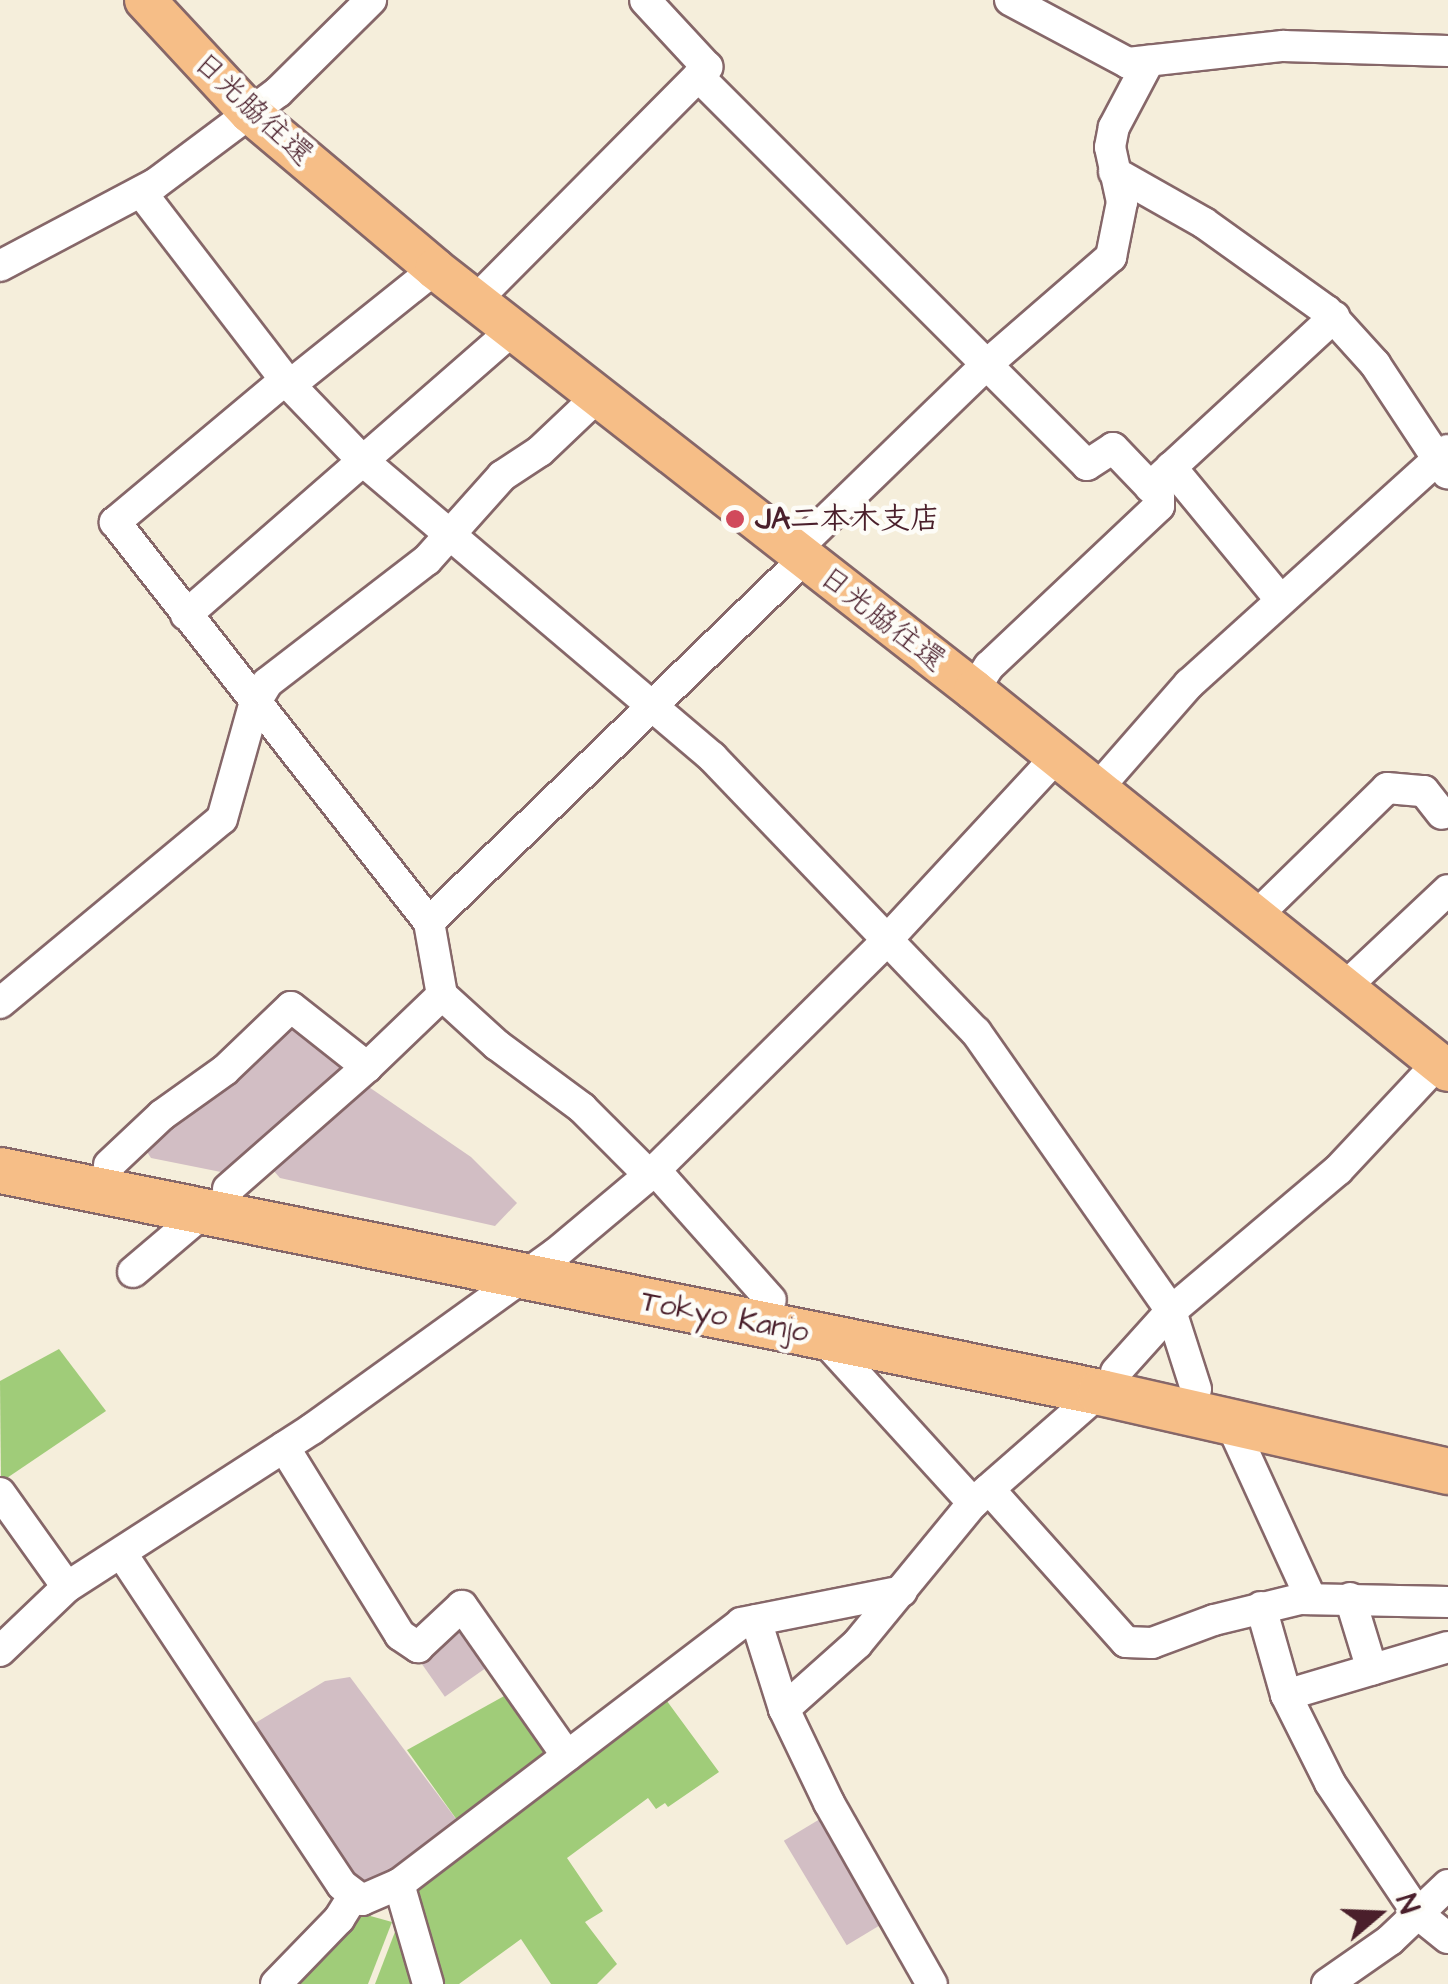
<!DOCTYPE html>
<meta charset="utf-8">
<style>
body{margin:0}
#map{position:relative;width:1448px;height:1984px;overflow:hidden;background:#f5eedb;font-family:"Architects Daughter","Klee One",sans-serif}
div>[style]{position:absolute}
.industrial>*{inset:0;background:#d2bec4;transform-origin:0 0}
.green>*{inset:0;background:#a0cc79}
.roads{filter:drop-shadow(2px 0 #866769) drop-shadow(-2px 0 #866769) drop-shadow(0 2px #866769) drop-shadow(0 -2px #866769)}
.minor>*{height:30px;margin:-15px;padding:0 15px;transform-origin:15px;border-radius:15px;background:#fff}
.major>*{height:40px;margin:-20px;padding:0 20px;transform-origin:20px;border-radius:20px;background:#f6be87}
.highway>*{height:45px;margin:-22.5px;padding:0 22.5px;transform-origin:22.5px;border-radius:22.5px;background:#f6be87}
.dots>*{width:28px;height:28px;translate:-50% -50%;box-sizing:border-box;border:5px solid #fdfcf7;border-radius:50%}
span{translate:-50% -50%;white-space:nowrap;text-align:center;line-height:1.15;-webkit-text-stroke:9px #fdfcf7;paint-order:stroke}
.street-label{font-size:30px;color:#4a1f2b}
.poi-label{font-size:30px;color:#4a1f2b;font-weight:700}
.left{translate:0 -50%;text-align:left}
.north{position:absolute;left:1328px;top:1864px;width:100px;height:100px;-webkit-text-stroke:8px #fdfcf7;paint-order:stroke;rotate:71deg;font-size:28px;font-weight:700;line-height:40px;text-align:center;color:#4a1f2b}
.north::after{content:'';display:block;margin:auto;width:35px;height:45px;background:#4a1f2b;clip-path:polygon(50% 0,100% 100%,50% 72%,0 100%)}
</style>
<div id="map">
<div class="industrial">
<div style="clip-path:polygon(287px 1022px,355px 1072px,236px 1175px,151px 1158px,142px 1144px)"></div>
<div style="clip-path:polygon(363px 1083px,471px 1157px,517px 1203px,495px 1226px,280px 1178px,266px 1162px)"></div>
<div style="left:460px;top:1619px;width:55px;height:57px;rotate:55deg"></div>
<div style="clip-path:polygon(350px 1677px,462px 1827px,360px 1890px,252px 1725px,325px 1681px)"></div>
<div style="left:825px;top:1816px;width:122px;height:48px;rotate:59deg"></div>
</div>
<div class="green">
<div style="clip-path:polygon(59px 1349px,106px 1411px,1px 1482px,0 1381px)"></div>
<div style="clip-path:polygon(513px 1691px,554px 1749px,462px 1827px,407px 1750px)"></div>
<div style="clip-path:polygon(664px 1697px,719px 1772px,668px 1807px,665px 1803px,656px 1809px,648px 1798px,567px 1858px,603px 1911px,585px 1922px,617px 1964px,597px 1984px,551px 1984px,521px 1939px,459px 1984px,439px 1984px,414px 1887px)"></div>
<div style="clip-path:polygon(356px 1912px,392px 1922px,368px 1984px,287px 1984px)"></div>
<div style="clip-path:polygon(398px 1924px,417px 1984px,375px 1984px)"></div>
</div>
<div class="roads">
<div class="minor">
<div style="left:1010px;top:0;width:134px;rotate:28.1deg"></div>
<div style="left:1128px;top:63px;width:156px;rotate:-6.3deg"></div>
<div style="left:1283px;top:46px;width:165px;rotate:1.7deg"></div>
<div style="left:698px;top:76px;width:550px;rotate:45deg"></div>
<div style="left:1087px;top:465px;width:31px;rotate:-33deg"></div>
<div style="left:1113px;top:448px;width:66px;rotate:46.2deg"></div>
<div style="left:1159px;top:496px;width:10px;rotate:90deg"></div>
<div style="left:1159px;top:506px;width:233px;rotate:136.7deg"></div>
<div style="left:989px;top:666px;width:28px;rotate:122deg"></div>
<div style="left:1114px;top:172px;width:103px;rotate:29.5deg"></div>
<div style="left:1204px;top:223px;width:151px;rotate:35.6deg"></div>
<div style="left:1327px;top:311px;width:72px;rotate:47.8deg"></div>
<div style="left:1375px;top:364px;width:131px;rotate:56.6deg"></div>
<div style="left:141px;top:192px;width:237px;rotate:52.5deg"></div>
<div style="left:285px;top:380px;width:112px;rotate:46.1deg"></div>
<div style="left:363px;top:461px;width:458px;rotate:40.3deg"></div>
<div style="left:712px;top:757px;width:381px;rotate:46.2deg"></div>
<div style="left:976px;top:1032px;width:340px;rotate:55deg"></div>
<div style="left:1171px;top:1311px;width:82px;rotate:72.2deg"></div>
<div style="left:0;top:266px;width:175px;rotate:-27.9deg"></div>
<div style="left:155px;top:184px;width:154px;rotate:-36.8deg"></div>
<div style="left:278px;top:92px;width:131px;rotate:-44.7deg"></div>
<div style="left:475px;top:301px;width:330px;rotate:-45.2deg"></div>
<div style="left:707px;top:67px;width:91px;rotate:-132.8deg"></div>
<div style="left:285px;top:380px;width:222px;rotate:140.1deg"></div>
<div style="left:115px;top:522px;width:509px;rotate:51.87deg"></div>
<div style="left:429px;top:922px;width:74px;rotate:79.9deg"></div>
<div style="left:442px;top:995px;width:74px;rotate:42.3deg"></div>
<div style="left:497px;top:1045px;width:106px;rotate:36.5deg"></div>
<div style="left:582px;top:1108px;width:95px;rotate:45deg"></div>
<div style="left:290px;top:385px;width:186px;rotate:-38.7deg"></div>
<div style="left:1171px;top:467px;width:171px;rotate:50.5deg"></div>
<div style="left:1150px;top:487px;width:251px;rotate:-42.7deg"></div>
<div style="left:794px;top:551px;width:266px;rotate:-44.1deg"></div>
<div style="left:985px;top:366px;width:167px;rotate:-40.9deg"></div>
<div style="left:1111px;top:257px;width:56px;rotate:-78.7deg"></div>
<div style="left:1122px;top:202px;width:56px;rotate:-102.3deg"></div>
<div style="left:1110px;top:147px;width:20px;rotate:-79deg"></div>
<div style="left:1114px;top:127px;width:75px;rotate:-62.1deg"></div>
<div style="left:186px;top:615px;width:432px;rotate:-41.1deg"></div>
<div style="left:1097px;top:789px;width:140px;rotate:-48.8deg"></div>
<div style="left:1189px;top:684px;width:349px;rotate:-42.1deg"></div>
<div style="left:1256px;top:916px;width:183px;rotate:-44.3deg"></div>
<div style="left:1387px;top:788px;width:37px;rotate:5deg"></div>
<div style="left:1424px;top:791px;width:29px;rotate:52deg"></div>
<div style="left:429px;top:922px;width:523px;rotate:-44.07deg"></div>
<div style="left:1345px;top:987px;width:141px;rotate:-43.3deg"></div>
<div style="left:0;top:1003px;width:288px;rotate:-39.7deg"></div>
<div style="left:222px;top:819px;width:118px;rotate:-74.3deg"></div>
<div style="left:254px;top:705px;width:26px;rotate:-59deg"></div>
<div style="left:267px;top:683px;width:202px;rotate:-37.6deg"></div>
<div style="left:427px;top:560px;width:113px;rotate:-48.2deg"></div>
<div style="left:502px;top:476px;width:45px;rotate:-33.3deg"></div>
<div style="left:540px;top:451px;width:79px;rotate:-43.5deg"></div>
<div style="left:109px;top:1165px;width:73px;rotate:-43.3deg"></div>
<div style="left:162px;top:1115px;width:77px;rotate:-35.5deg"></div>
<div style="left:225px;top:1070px;width:91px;rotate:-43.7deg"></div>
<div style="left:291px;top:1007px;width:97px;rotate:38.3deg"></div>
<div style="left:367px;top:1067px;width:104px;rotate:-43.8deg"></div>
<div style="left:655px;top:1170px;width:174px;rotate:48.3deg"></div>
<div style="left:228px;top:1189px;width:185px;rotate:-41.3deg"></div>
<div style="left:133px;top:1272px;width:94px;rotate:-40.3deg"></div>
<div style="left:821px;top:1336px;width:226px;rotate:47.7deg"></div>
<div style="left:1116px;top:1372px;width:82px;rotate:-48deg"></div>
<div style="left:1171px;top:1311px;width:219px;rotate:-40.2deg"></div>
<div style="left:1338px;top:1170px;width:146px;rotate:-46.9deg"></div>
<div style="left:1231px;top:1424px;width:192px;rotate:65.4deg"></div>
<div style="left:284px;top:1447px;width:221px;rotate:58.3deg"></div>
<div style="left:400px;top:1635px;width:22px;rotate:34deg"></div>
<div style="left:418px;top:1647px;width:60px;rotate:-43deg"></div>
<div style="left:462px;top:1606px;width:183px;rotate:55deg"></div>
<div style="left:989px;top:1489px;width:205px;rotate:48.2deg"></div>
<div style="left:1126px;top:1642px;width:26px;rotate:2deg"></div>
<div style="left:1152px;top:1643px;width:66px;rotate:-20.4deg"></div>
<div style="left:1214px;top:1620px;width:89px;rotate:-13.7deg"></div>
<div style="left:1300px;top:1599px;width:148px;rotate:1.2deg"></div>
<div style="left:0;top:1493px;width:115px;rotate:54.5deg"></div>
<div style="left:122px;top:1554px;width:397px;rotate:56.4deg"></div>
<div style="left:342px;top:1885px;width:25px;rotate:37deg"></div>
<div style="left:362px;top:1900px;width:40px;rotate:-23.4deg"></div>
<div style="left:399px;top:1884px;width:430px;rotate:-37.3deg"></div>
<div style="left:741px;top:1623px;width:164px;rotate:-11.2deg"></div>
<div style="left:1350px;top:1598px;width:75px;rotate:73deg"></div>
<div style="left:1261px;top:1607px;width:91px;rotate:74.1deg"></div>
<div style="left:1286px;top:1695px;width:98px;rotate:63.4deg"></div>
<div style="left:1330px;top:1783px;width:158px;rotate:56.1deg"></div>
<div style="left:1418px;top:1914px;width:38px;rotate:39deg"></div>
<div style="left:756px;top:1620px;width:93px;rotate:72.5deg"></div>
<div style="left:784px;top:1709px;width:104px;rotate:64.4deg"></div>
<div style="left:829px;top:1803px;width:208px;rotate:60.4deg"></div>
<div style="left:0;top:1651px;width:93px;rotate:-43.7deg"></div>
<div style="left:67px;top:1587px;width:292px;rotate:-32.8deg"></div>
<div style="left:312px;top:1429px;width:299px;rotate:-35.8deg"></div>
<div style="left:555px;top:1254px;width:131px;rotate:-40deg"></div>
<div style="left:655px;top:1170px;width:324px;rotate:-44.7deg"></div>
<div style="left:885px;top:942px;width:253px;rotate:-47.2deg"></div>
<div style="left:1286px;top:1695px;width:169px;rotate:-16.5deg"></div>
<div style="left:784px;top:1709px;width:98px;rotate:-41.7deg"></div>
<div style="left:857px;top:1644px;width:183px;rotate:-50.6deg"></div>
<div style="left:973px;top:1503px;width:169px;rotate:-41.2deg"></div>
<div style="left:399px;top:1884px;width:104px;rotate:73.8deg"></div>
<div style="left:276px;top:1984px;width:91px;rotate:-45.9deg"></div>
<div style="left:339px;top:1919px;width:26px;rotate:-58deg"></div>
<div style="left:1327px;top:1984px;width:77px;rotate:-34.9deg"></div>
<div style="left:1390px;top:1940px;width:80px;rotate:-43.5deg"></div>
</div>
<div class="major">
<div style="left:145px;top:0;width:154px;rotate:47.1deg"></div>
<div style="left:250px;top:113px;width:242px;rotate:40.1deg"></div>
<div style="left:435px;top:269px;width:684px;rotate:37.99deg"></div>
<div style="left:974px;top:690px;width:608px;rotate:38.79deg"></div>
</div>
<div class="highway">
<div style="left:0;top:1170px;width:1122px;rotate:11.41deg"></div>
<div style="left:1100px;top:1392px;width:357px;rotate:12.8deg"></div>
</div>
</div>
<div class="dots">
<div style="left:735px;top:519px;background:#d1495b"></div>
</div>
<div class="street-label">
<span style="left:253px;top:109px;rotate:43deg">日光脇往還</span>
<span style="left:882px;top:619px;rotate:38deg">日光脇往還</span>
<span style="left:725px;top:1317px;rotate:11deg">Tokyo Kanjo</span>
</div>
<div class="poi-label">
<span class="left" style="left:755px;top:519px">JA二本木支店</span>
</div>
<div class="north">N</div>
</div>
